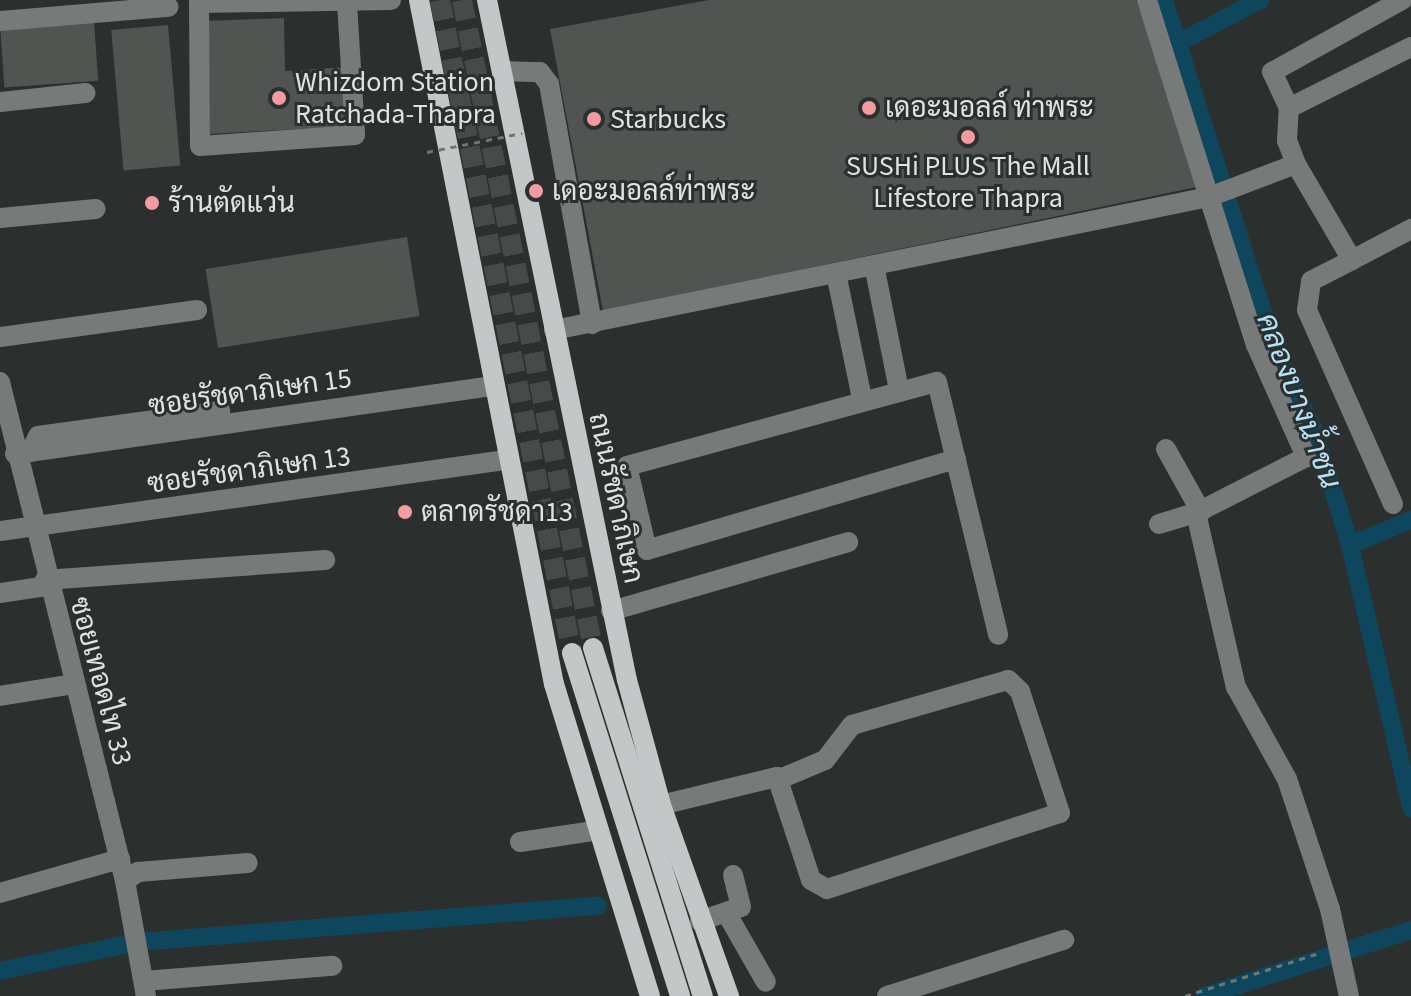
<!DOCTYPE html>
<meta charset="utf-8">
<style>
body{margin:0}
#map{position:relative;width:1411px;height:996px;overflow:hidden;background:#2b2f2d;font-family:"Source Sans 3",Sarabun,sans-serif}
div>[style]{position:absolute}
.canal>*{height:18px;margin:-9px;padding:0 9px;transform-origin:9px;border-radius:9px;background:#0e475d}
.building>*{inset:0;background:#515451;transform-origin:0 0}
.major-tunnel>*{height:20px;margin-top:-10px;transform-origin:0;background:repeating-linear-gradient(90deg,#464a48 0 20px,transparent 0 30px)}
.path>*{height:3px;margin-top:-1.5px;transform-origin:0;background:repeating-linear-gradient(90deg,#717473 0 6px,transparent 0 12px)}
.minor>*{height:20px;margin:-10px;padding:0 10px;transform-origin:10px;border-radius:10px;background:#787a7a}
.major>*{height:20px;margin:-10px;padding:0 10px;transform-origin:10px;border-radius:10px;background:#c3c7c8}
.path-bridge>*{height:3px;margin-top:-1.5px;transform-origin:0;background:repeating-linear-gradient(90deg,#717473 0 6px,transparent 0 12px)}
.dots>*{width:22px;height:22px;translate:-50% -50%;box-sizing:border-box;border:4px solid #2b2f2d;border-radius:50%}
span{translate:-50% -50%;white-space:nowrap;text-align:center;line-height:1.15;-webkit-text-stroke:6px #2b2f2d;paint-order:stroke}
.poi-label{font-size:28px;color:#e1e3e2}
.left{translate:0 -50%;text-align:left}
.street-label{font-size:28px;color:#e1e3e2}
.water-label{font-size:30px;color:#b4e2f9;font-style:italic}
</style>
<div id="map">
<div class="canal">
<div style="left:1164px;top:0;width:364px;rotate:72.4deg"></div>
<div style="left:1274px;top:347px;width:92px;rotate:64.3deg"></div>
<div style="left:1314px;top:430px;width:121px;rotate:72.6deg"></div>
<div style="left:1350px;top:545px;width:270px;rotate:76.9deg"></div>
<div style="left:1178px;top:43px;width:93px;rotate:-27.7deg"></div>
<div style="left:1350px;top:545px;width:66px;rotate:-22.3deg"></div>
<div style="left:0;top:971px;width:141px;rotate:-11.9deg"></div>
<div style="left:138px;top:942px;width:461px;rotate:-4.5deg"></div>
<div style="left:1204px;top:996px;width:217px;rotate:-17.7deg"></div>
</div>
<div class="building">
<div style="clip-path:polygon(709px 0,1136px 0,1201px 186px,603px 311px,550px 29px)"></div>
<div style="clip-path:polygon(284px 18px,285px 71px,347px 67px,350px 126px,210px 134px,206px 21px)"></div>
<div style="left:94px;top:21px;width:60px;height:94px;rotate:86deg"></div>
<div style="left:168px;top:25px;width:141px;height:57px;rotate:85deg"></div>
<div style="left:407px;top:237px;width:80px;height:204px;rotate:81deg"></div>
</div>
<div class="major-tunnel">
<div style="left:440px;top:0;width:666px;rotate:78.57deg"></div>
<div style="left:462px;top:0;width:661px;rotate:78.57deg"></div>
</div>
<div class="path">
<div style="left:1185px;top:996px;width:144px;rotate:-17.8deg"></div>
</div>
<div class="minor">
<div style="left:347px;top:3px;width:132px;rotate:86.5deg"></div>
<div style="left:355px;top:135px;width:155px;rotate:175.9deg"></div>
<div style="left:200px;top:146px;width:143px;rotate:-90.4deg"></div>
<div style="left:199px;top:3px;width:192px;rotate:-0.9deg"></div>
<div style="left:0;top:21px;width:169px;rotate:-4.8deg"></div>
<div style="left:502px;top:71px;width:38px;rotate:2deg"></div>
<div style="left:540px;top:72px;width:15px;rotate:53deg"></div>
<div style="left:549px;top:84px;width:244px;rotate:79.8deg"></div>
<div style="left:0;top:102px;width:86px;rotate:-6deg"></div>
<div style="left:1289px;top:108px;width:136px;rotate:-26.6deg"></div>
<div style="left:1296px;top:164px;width:93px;rotate:159.2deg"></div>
<div style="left:1209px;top:197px;width:155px;rotate:72.4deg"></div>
<div style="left:1256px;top:345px;width:123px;rotate:65.9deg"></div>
<div style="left:1306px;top:457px;width:123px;rotate:153deg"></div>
<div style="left:1196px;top:513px;width:179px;rotate:77.1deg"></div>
<div style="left:1236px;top:687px;width:105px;rotate:61deg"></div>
<div style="left:1287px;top:779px;width:137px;rotate:71.7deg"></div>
<div style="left:1330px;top:909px;width:89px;rotate:77.7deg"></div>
<div style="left:0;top:218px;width:96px;rotate:-5.4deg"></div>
<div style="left:1352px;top:260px;width:67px;rotate:-27.7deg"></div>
<div style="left:874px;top:265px;width:127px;rotate:78.7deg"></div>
<div style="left:836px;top:273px;width:129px;rotate:78.3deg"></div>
<div style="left:554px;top:330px;width:668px;rotate:-11.48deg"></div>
<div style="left:1209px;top:197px;width:207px;rotate:-107.5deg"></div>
<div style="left:0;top:337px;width:199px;rotate:-7.8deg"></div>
<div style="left:0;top:382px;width:514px;rotate:75.94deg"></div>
<div style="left:125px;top:881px;width:117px;rotate:79.7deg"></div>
<div style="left:1166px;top:449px;width:72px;rotate:60.9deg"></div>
<div style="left:30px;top:452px;width:18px;rotate:-63deg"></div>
<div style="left:38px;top:436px;width:184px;rotate:-7.8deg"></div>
<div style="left:15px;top:454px;width:483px;rotate:-8.1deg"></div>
<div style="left:956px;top:459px;width:322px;rotate:163.6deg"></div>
<div style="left:647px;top:550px;width:86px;rotate:-103.4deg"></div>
<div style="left:627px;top:466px;width:321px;rotate:-15.2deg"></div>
<div style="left:937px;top:382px;width:260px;rotate:76.4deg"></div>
<div style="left:1393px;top:504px;width:212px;rotate:-113.9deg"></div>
<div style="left:1307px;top:310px;width:29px;rotate:-82deg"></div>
<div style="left:1311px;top:281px;width:46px;rotate:-27.1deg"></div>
<div style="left:1352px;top:260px;width:111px;rotate:-120.3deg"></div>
<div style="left:1296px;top:164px;width:25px;rotate:-111deg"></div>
<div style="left:1287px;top:141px;width:33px;rotate:-87deg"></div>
<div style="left:1289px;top:108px;width:40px;rotate:-115deg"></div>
<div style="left:1272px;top:72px;width:149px;rotate:-29deg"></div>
<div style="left:1159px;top:524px;width:39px;rotate:-17deg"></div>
<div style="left:0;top:531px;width:511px;rotate:-7.99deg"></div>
<div style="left:45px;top:580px;width:281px;rotate:-4.1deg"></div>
<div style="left:0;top:593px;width:48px;rotate:-8.5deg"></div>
<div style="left:611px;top:611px;width:247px;rotate:-16.2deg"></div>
<div style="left:0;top:696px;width:74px;rotate:-9.3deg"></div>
<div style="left:661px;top:805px;width:119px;rotate:-13.6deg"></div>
<div style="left:777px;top:777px;width:108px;rotate:71.7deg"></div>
<div style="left:811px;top:880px;width:18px;rotate:29deg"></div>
<div style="left:827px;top:889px;width:245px;rotate:-18.1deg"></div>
<div style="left:1060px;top:813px;width:128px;rotate:-108.2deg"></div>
<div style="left:1020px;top:691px;width:16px;rotate:-137deg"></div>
<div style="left:1008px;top:680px;width:162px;rotate:163.9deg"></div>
<div style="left:852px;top:725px;width:44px;rotate:127.6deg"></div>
<div style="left:825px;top:760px;width:49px;rotate:157.1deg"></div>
<div style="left:520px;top:842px;width:75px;rotate:-8.5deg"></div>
<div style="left:125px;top:881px;width:16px;rotate:-35deg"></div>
<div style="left:138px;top:872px;width:110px;rotate:-4.7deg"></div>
<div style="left:0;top:893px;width:125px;rotate:-15.8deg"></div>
<div style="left:727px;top:914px;width:78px;rotate:60.2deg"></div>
<div style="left:700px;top:921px;width:43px;rotate:-18.9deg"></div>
<div style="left:741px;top:907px;width:33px;rotate:-104deg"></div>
<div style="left:144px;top:981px;width:189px;rotate:-4.6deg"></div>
<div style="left:887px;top:996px;width:186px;rotate:-17.6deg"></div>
</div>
<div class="major">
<div style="left:419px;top:0;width:697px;rotate:78.84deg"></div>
<div style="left:554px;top:684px;width:326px;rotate:72.9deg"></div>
<div style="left:487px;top:0;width:694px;rotate:78.37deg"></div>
<div style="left:627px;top:680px;width:130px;rotate:74.8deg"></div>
<div style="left:661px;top:805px;width:203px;rotate:70.4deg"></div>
<div style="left:593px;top:648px;width:365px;rotate:72.5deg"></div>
<div style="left:572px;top:653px;width:360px;rotate:72.5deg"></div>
</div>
<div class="path-bridge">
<div style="left:427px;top:152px;width:97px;rotate:-11.3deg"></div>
</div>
<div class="dots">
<div style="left:279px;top:98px;background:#f49aa1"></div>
<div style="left:869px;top:108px;background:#f49aa1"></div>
<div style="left:594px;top:119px;background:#f49aa1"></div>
<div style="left:968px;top:137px;background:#f49aa1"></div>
<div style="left:536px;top:191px;background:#f49aa1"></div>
<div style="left:152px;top:203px;background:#f49aa1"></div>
<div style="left:405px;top:512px;background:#f49aa1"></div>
</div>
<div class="poi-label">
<span class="left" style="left:295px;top:98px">Whizdom Station<br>Ratchada-Thapra</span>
<span class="left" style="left:885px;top:108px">เดอะมอลล์ ท่าพระ</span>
<span class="left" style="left:610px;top:119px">Starbucks</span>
<span style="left:968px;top:182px">SUSHi PLUS The Mall<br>Lifestore Thapra</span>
<span class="left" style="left:552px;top:191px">เดอะมอลล์ท่าพระ</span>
<span class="left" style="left:168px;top:203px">ร้านตัดแว่น</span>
<span class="left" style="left:421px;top:512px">ตลาดรัชดา13</span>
</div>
<div class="street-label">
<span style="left:250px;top:392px;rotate:-8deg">ซอยรัชดาภิเษก 15</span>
<span style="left:249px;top:470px;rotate:-8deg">ซอยรัชดาภิเษก 13</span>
<span style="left:616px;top:498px;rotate:78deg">ถนนรัชดาภิเษก</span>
<span style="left:101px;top:681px;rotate:75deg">ซอยเทอดไท 33</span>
</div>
<div class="water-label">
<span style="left:1298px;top:401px;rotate:69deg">คลองบางน้ำชน</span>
</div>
</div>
